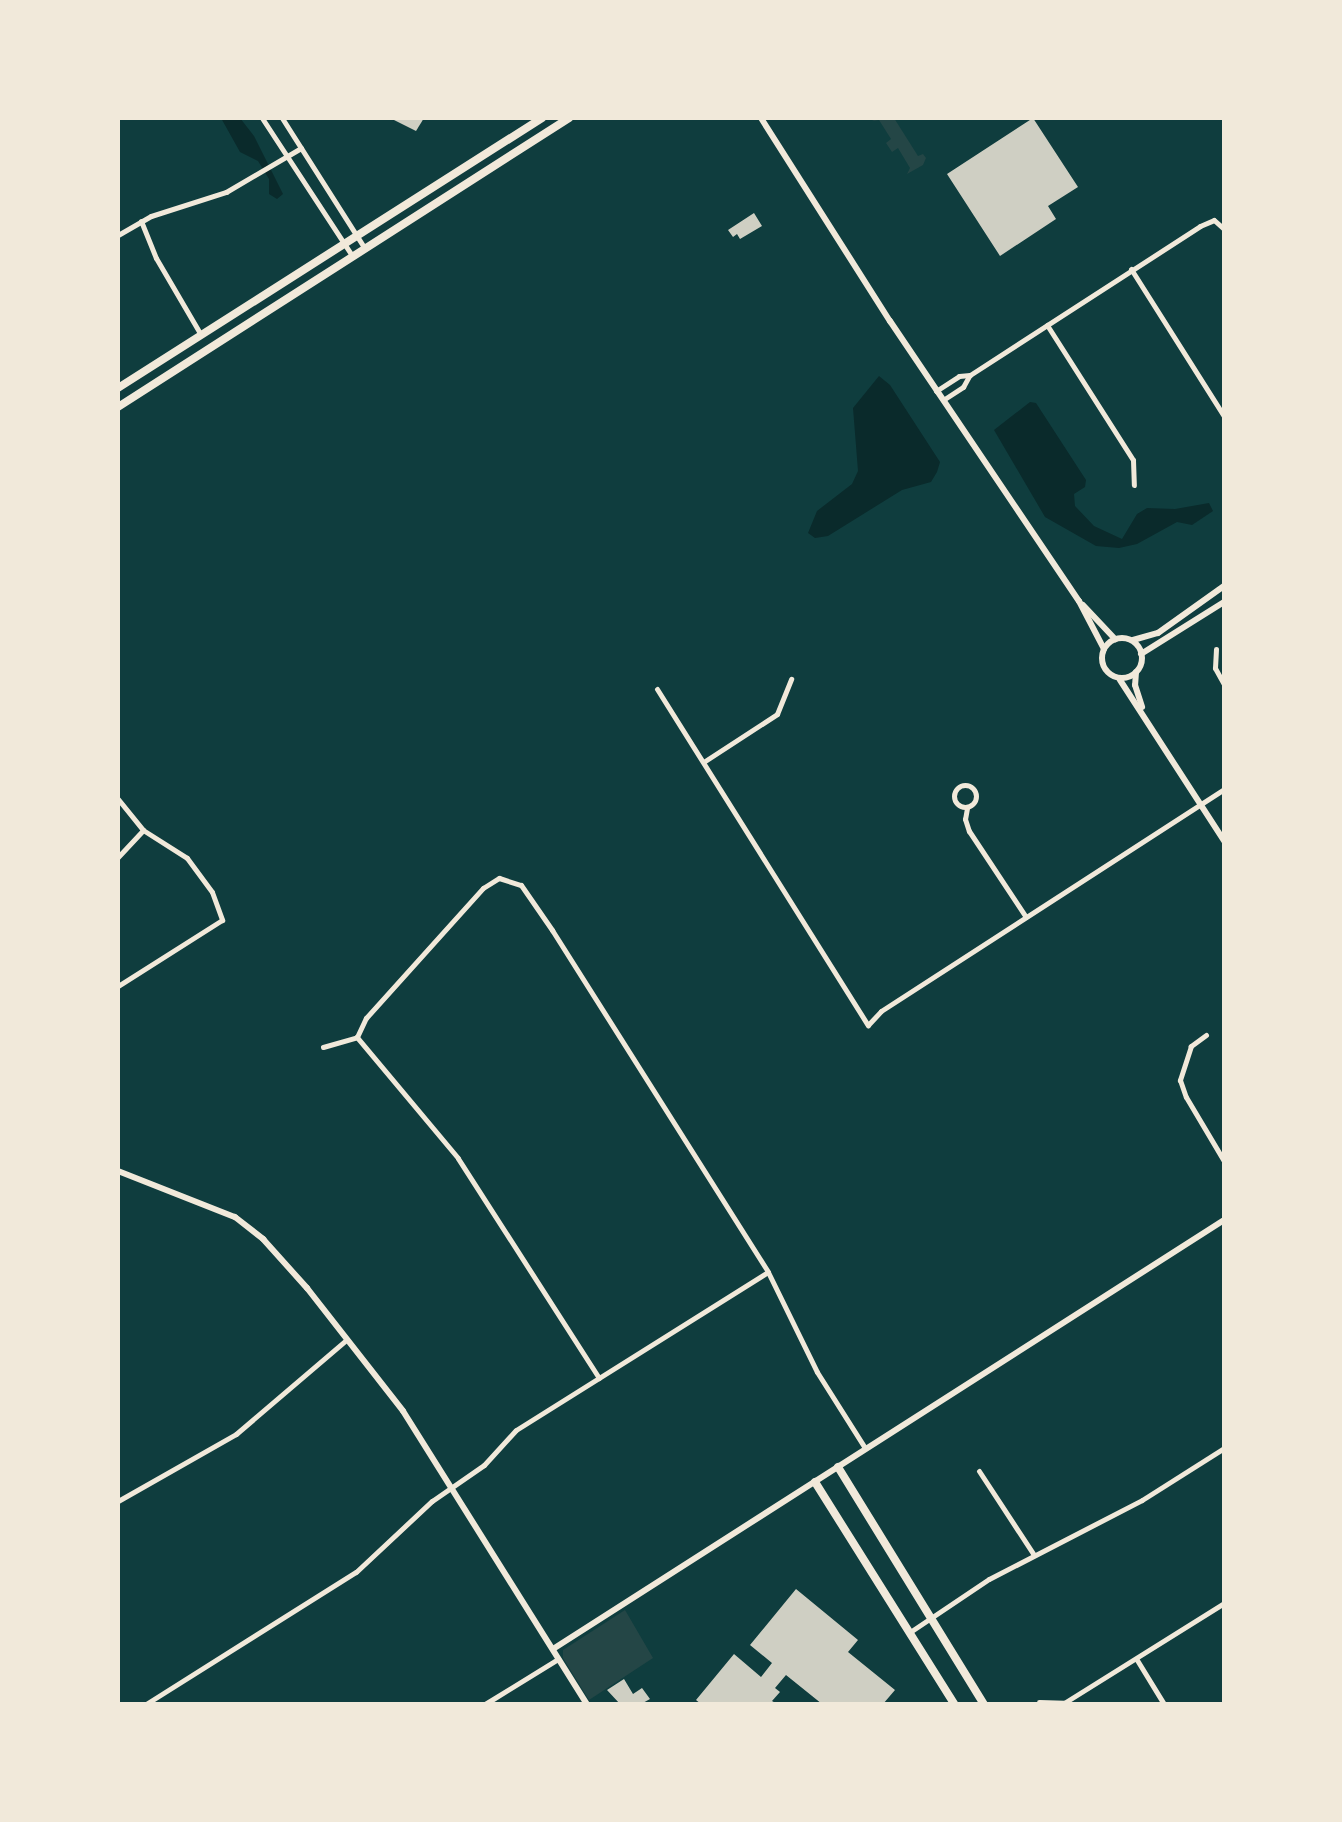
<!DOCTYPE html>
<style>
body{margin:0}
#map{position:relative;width:1342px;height:1822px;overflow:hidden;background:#0f3d3e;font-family:Rubik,sans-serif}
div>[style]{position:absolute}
.green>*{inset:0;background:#244646}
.water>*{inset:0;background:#0a2a2b}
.building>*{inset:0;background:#cfcfc3}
.minor>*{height:5px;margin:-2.5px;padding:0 2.5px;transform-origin:2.5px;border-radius:2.5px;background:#f1e9da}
.minor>.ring{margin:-2.5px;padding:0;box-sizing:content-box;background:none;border:5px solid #f1e9da;border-radius:50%}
.tertiary>*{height:6px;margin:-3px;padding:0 3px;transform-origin:3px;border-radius:3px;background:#f1e9da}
.tertiary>.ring{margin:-3px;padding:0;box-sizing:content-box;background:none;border:6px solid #f1e9da;border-radius:50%}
.secondary>*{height:8px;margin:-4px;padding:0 4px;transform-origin:4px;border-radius:4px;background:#f1e9da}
span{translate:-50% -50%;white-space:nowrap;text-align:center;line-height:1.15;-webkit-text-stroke:8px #f1e9da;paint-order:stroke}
.frame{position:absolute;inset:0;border:120px solid #f1e9da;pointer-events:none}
</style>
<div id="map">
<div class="green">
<div style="clip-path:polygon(878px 118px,894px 118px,918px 156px,923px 154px,926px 158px,923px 165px,907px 174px,910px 168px,898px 148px,892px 152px,886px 143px,891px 139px,879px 120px,872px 121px)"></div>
<div style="clip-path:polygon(625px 1610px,653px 1658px,589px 1700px,563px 1658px,563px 1650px)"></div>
</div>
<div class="water">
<div style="clip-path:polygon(221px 118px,240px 118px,254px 136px,283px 194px,277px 199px,269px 194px,269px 179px,258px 161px,240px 152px)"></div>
<div style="clip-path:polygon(879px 376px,890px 385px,940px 462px,937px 472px,931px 482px,902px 490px,828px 536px,815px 538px,808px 533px,817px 511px,852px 484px,858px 471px,853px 408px)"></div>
<div style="clip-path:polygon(1030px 402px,1036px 403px,1086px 480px,1085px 487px,1074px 494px,1075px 506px,1094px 526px,1122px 539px,1137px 514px,1147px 508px,1175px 509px,1209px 503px,1213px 511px,1192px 525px,1177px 522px,1137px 544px,1119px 548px,1096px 546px,1045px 517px,994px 430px)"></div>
</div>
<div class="building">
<div style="clip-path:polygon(390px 118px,424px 118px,416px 131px)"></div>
<div style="clip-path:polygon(1033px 118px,1078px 187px,1048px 206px,1056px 219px,1000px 256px,947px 174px)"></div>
<div style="clip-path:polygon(754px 213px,762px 226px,740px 239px,737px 234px,733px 237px,728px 230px)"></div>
<div style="clip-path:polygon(796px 1589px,858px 1640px,848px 1652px,895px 1690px,883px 1704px,822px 1704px,786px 1675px,775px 1688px,780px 1692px,772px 1701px,777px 1704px,701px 1704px,696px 1700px,734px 1654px,761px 1677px,772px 1663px,750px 1645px)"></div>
<div style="clip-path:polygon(624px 1679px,633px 1694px,642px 1688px,650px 1699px,641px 1704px,620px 1704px,607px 1690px)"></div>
</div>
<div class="minor">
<div style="left:262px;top:118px;width:166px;rotate:56.8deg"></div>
<div style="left:282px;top:118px;width:155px;rotate:57.6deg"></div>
<div style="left:141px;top:221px;width:40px;rotate:68deg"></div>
<div style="left:156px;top:258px;width:89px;rotate:59.7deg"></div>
<div style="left:118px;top:235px;width:38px;rotate:-30deg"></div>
<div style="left:151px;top:216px;width:79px;rotate:-17.7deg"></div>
<div style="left:226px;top:192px;width:87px;rotate:-30.4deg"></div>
<div style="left:1131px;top:269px;width:174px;rotate:57.7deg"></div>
<div style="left:1047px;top:325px;width:160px;rotate:57.5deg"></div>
<div style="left:1133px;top:460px;width:25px;rotate:88deg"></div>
<div style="left:936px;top:391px;width:27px;rotate:-33deg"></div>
<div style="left:959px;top:376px;width:11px;rotate:-5deg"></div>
<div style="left:970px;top:375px;width:274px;rotate:-32.9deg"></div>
<div style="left:1200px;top:226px;width:15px;rotate:-23deg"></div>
<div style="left:1214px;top:220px;width:13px;rotate:42deg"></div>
<div style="left:943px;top:400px;width:24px;rotate:-33deg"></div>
<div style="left:963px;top:387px;width:13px;rotate:-61deg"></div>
<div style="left:1216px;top:649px;width:19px;rotate:93deg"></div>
<div style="left:1215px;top:668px;width:18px;rotate:61deg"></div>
<div style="left:657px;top:689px;width:397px;rotate:57.9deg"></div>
<div style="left:868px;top:1025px;width:19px;rotate:-47deg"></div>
<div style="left:881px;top:1011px;width:409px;rotate:-32.9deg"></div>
<div style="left:705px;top:761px;width:86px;rotate:-33.1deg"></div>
<div style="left:777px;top:714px;width:38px;rotate:-68deg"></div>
<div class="ring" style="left:954px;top:785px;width:17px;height:17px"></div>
<div style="left:118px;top:799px;width:40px;rotate:51deg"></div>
<div style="left:143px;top:830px;width:52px;rotate:32.5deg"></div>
<div style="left:187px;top:858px;width:42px;rotate:53.7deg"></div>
<div style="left:212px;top:892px;width:30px;rotate:70deg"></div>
<div style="left:222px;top:920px;width:123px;rotate:147.6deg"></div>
<div style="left:967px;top:808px;width:11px;rotate:100deg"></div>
<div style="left:965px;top:819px;width:13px;rotate:72deg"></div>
<div style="left:969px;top:831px;width:103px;rotate:56.5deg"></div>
<div style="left:118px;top:857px;width:37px;rotate:-47deg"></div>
<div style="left:1206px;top:1035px;width:19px;rotate:144deg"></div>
<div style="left:1191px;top:1046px;width:36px;rotate:108deg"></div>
<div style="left:1180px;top:1080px;width:18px;rotate:71deg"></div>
<div style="left:1186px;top:1097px;width:74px;rotate:59.3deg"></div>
<div style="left:323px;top:1047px;width:35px;rotate:-16deg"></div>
<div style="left:599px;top:1378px;width:261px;rotate:-122.7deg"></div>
<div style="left:458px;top:1158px;width:158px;rotate:-129.9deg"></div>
<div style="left:357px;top:1037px;width:21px;rotate:-65deg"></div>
<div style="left:366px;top:1018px;width:175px;rotate:-48deg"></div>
<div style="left:483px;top:888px;width:19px;rotate:-32deg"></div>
<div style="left:499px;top:878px;width:23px;rotate:18deg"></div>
<div style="left:521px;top:885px;width:55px;rotate:55.4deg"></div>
<div style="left:552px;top:930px;width:404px;rotate:57.7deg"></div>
<div style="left:768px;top:1272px;width:111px;rotate:63.9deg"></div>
<div style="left:817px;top:1372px;width:90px;rotate:57.7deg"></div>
<div style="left:979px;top:1471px;width:100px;rotate:56.8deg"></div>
<div style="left:118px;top:1501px;width:136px;rotate:-29.6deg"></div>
<div style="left:236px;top:1434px;width:145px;rotate:-40.5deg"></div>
<div style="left:910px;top:1632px;width:95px;rotate:-33.9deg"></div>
<div style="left:989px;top:1579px;width:172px;rotate:-27.3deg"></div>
<div style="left:1142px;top:1500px;width:97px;rotate:-32.4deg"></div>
<div style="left:1137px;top:1660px;width:52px;rotate:58.5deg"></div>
<div style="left:1039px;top:1702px;width:25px;rotate:2deg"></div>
<div style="left:1064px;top:1703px;width:189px;rotate:-32deg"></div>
<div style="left:146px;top:1704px;width:248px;rotate:-32.2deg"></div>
<div style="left:356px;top:1572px;width:104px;rotate:-43.1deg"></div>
<div style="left:432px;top:1501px;width:63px;rotate:-34.7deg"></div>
<div style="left:484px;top:1465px;width:47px;rotate:-47.6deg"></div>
<div style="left:516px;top:1430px;width:297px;rotate:-32.1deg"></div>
<div style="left:485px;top:1704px;width:86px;rotate:-31.7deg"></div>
</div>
<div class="tertiary">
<div style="left:761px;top:118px;width:241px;rotate:57.6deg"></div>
<div style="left:890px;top:321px;width:338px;rotate:56deg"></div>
<div style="left:1079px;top:601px;width:54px;rotate:62.5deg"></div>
<div style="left:1083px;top:605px;width:47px;rotate:46.7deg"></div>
<div class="ring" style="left:1102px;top:638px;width:34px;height:34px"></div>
<div style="left:1133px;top:640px;width:26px;rotate:-16deg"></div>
<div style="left:1158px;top:633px;width:81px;rotate:-35.5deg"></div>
<div style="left:1141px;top:654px;width:98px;rotate:-32.1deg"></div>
<div style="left:1136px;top:672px;width:13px;rotate:94deg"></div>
<div style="left:1135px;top:685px;width:23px;rotate:72deg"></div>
<div style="left:1120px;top:680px;width:192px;rotate:57.1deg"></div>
<div style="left:118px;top:1171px;width:126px;rotate:21.5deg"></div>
<div style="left:235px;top:1217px;width:36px;rotate:38deg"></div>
<div style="left:263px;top:1239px;width:66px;rotate:48.1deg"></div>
<div style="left:307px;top:1288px;width:156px;rotate:52deg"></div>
<div style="left:403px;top:1411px;width:346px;rotate:57.9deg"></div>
<div style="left:553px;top:1649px;width:796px;rotate:-32.59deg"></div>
</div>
<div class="secondary">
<div style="left:118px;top:388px;width:503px;rotate:-32.49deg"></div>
<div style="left:118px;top:407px;width:536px;rotate:-32.65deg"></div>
<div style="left:838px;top:1467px;width:278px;rotate:58.4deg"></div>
<div style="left:815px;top:1482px;width:262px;rotate:57.9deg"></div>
</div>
<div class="frame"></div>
</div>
